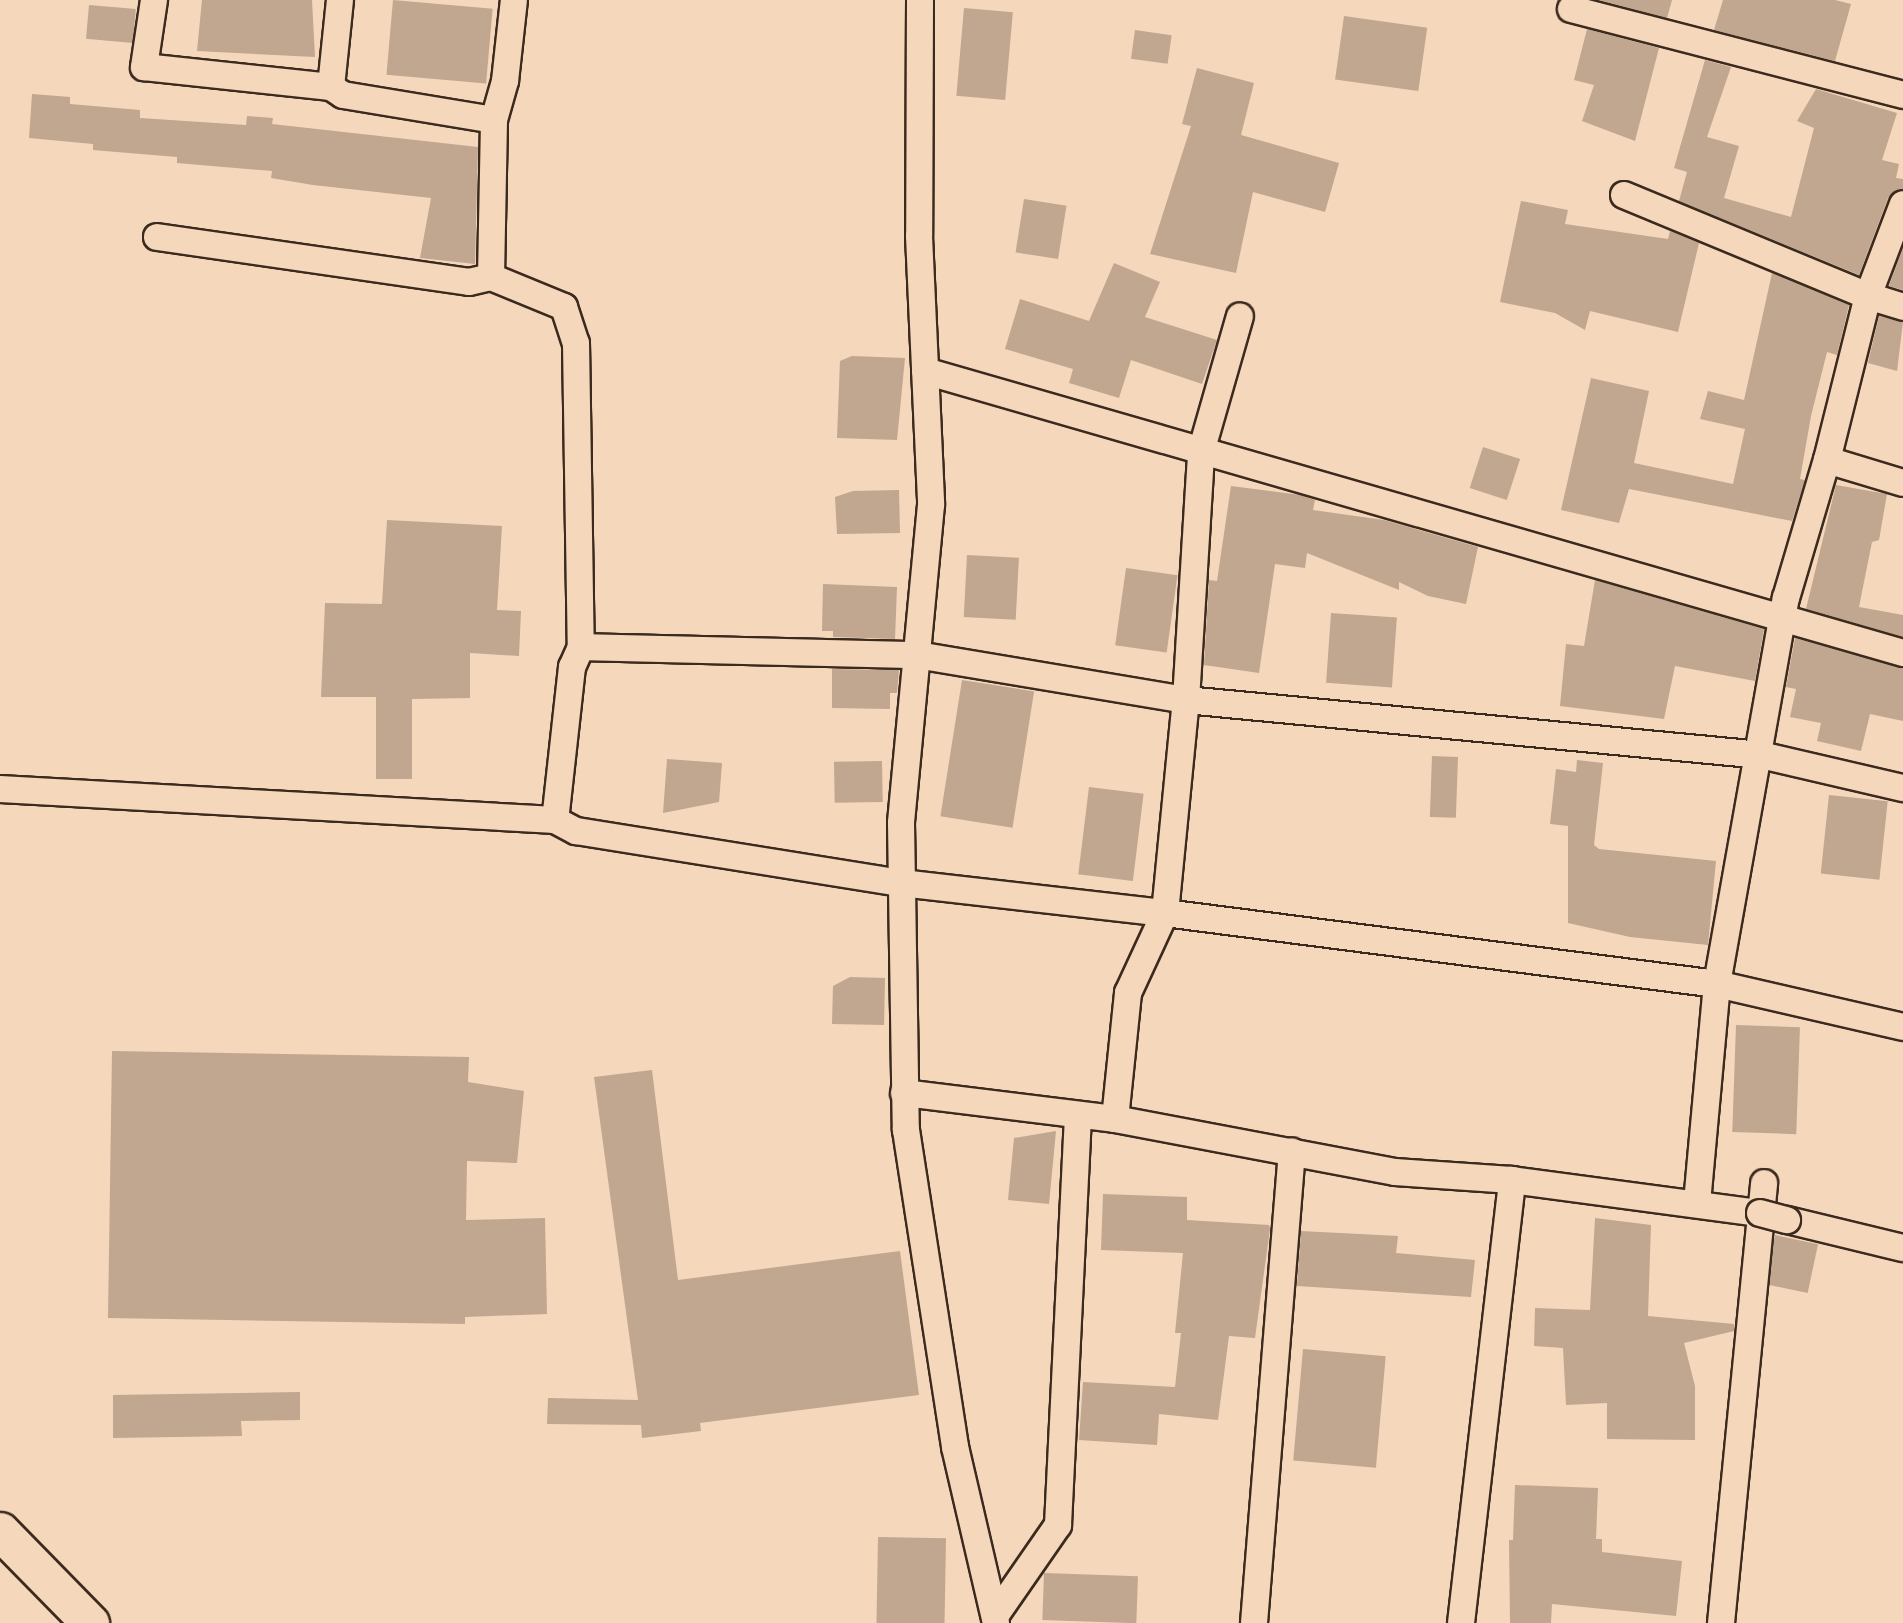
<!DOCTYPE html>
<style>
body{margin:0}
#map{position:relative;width:1903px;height:1623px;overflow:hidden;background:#f5d7bb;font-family:"Gochi Hand",sans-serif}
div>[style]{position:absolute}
.building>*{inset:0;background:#c1a690;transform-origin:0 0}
.roads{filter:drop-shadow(2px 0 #3b2a1e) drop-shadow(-2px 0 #3b2a1e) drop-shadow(0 2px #3b2a1e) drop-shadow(0 -2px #3b2a1e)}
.street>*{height:26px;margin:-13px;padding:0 13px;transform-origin:13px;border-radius:13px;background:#f5d7bb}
.secondary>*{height:37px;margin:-18.5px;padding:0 18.5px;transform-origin:18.5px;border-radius:18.5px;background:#f5d7bb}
.bridges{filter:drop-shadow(2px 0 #3b2a1e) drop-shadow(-2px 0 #3b2a1e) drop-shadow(0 2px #3b2a1e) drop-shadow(0 -2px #3b2a1e)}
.street-bridge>*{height:26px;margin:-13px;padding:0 13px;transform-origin:13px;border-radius:13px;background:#f5d7bb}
span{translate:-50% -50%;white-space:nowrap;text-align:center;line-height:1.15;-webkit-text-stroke:5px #f5d7bb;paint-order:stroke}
</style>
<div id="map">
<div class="building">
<div style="clip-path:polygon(202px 0,312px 0,315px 57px,197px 51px)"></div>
<div style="left:393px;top:0;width:100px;height:75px;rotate:5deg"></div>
<div style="clip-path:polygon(1599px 0,1672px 0,1667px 18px)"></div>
<div style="clip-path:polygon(1723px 0,1835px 0,1851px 4px,1835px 61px,1714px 30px)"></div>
<div style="left:89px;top:5px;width:47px;height:34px;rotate:5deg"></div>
<div style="left:964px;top:8px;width:49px;height:88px;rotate:5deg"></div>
<div style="left:1344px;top:16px;width:84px;height:64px;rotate:8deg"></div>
<div style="clip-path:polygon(1587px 29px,1659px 48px,1635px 141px,1582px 121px,1594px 85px,1574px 80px)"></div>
<div style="left:1135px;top:30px;width:37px;height:29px;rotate:8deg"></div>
<div style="clip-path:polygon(1705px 60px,1731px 67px,1707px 137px,1739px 146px,1724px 198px,1791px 217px,1814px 128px,1797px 121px,1816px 89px,1897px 113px,1882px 160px,1899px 164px,1896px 178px,1903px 179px,1903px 189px,1888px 198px,1859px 275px,1679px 201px,1687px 172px,1674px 168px)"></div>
<div style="clip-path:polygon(1197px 68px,1254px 83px,1241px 135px,1339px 163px,1325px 212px,1253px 192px,1236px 273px,1150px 254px,1191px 126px,1182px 124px)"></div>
<div style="clip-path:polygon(32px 94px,70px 97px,70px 104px,140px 110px,140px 118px,246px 125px,247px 116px,273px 118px,272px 124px,478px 147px,475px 264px,420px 258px,431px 198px,313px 185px,271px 178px,272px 171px,177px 163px,177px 157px,93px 150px,93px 144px,29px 138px)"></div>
<div style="left:1024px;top:199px;width:43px;height:54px;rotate:9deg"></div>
<div style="clip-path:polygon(1521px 201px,1568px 210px,1565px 224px,1668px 239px,1670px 231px,1699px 243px,1678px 332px,1590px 311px,1585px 330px,1555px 313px,1500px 302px)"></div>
<div style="clip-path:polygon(1903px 248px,1903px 290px,1889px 286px)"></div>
<div style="clip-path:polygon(1114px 263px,1160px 282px,1145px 317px,1217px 340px,1202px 384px,1131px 360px,1119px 398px,1069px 383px,1073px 369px,1005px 349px,1020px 299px,1089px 321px)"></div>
<div style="clip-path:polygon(1772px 273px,1849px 305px,1837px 355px,1827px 352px,1811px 416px,1800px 479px,1805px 480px,1792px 521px,1629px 489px,1619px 523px,1561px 510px,1591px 378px,1649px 391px,1634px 463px,1733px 484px,1745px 429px,1700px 419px,1708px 391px,1744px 400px)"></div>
<div style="clip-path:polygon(1879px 316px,1903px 322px,1897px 371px,1868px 363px)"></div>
<div style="clip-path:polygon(852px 356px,905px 358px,897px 440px,837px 438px,840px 361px)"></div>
<div style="left:1483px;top:447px;width:39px;height:43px;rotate:18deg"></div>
<div style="clip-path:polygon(1836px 485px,1887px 494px,1879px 540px,1872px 542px,1859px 607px,1903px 615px,1903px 637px,1806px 609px)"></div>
<div style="clip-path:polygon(1231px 486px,1300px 495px,1315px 500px,1313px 510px,1384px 520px,1478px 547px,1466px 604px,1428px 596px,1399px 582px,1399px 590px,1307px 553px,1305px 568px,1275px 564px,1259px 673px,1204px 665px,1209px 580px,1217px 581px)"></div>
<div style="clip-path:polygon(899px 490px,900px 533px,837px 534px,835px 497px,853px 491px)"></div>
<div style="clip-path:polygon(387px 520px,502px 526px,497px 610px,521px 611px,519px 656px,470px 653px,470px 698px,412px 699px,412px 779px,376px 779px,376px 697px,321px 697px,325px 603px,382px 604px)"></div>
<div style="left:967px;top:555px;width:52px;height:62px;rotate:3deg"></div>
<div style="left:1126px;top:568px;width:52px;height:78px;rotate:8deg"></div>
<div style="clip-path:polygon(1595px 580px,1764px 629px,1755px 681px,1675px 666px,1664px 719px,1560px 706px,1566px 644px,1584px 646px)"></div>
<div style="clip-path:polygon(823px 584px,897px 587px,895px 639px,833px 637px,833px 631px,822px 631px)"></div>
<div style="left:1331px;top:613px;width:66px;height:70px;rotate:4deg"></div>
<div style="clip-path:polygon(1795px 638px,1903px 668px,1903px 721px,1870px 714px,1861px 751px,1817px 741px,1821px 723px,1790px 717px,1796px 689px,1786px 687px)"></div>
<div style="clip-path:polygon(832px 669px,899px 670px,897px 693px,890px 693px,890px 709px,832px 708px)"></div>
<div style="left:962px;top:680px;width:73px;height:138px;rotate:9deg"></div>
<div style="left:1432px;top:756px;width:26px;height:61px;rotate:2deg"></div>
<div style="clip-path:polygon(667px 759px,722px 763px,719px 802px,663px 813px)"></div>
<div style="clip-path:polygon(1577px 760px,1603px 763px,1594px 845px,1599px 849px,1716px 861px,1708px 945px,1630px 937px,1568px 923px,1568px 826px,1550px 824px,1556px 769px,1576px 772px)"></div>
<div style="left:882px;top:761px;width:41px;height:48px;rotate:89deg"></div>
<div style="left:1089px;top:787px;width:55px;height:88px;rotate:7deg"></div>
<div style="left:1829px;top:795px;width:59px;height:79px;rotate:6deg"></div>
<div style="clip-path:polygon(850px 977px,885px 978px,884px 1025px,832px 1024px,833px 986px)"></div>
<div style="left:1736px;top:1025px;width:64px;height:107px;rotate:2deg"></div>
<div style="clip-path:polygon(112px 1051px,469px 1057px,468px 1082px,524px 1091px,517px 1163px,467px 1161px,466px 1220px,545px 1218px,547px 1314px,465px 1317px,465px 1324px,108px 1318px)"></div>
<div style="clip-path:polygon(652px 1070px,678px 1280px,900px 1251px,919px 1395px,700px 1423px,701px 1431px,642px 1438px,641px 1425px,547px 1424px,548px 1398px,638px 1400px,594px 1077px)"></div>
<div style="clip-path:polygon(1056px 1131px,1049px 1204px,1008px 1200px,1014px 1138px)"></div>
<div style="clip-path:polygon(1103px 1194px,1187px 1197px,1187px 1220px,1269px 1225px,1270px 1229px,1255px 1338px,1229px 1336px,1218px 1420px,1159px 1414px,1157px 1445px,1079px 1440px,1083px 1382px,1175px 1387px,1181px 1333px,1175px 1333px,1183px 1253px,1101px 1250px)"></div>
<div style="clip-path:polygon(1595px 1218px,1651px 1225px,1648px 1316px,1734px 1324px,1734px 1331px,1684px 1343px,1695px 1386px,1695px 1440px,1607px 1439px,1607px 1403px,1566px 1405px,1563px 1348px,1534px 1346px,1535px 1308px,1590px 1310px)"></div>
<div style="clip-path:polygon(1301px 1231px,1398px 1236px,1396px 1253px,1475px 1260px,1471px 1297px,1297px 1286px)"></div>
<div style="left:1775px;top:1235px;width:44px;height:50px;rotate:12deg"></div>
<div style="left:1303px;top:1349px;width:83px;height:112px;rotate:5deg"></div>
<div style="clip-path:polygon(300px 1392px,300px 1420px,241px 1421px,242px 1436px,113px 1438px,113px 1395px)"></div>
<div style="clip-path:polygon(1515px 1485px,1598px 1488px,1596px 1539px,1602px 1539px,1602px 1552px,1682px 1561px,1676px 1616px,1552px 1604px,1551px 1623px,1510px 1623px,1509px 1540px,1513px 1540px)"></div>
<div style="left:878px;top:1537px;width:68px;height:86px;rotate:1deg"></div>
<div style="left:1044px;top:1573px;width:94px;height:47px;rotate:2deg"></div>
</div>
<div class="roads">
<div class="street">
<div style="left:154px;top:0;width:68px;rotate:98.5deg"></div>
<div style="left:144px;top:67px;width:188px;rotate:6.1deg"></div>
<div style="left:331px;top:87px;width:14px;rotate:34deg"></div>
<div style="left:343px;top:95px;width:153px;rotate:9.4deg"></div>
<div style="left:920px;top:0;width:236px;rotate:90.2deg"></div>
<div style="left:919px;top:236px;width:269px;rotate:87.4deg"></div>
<div style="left:931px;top:505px;width:319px;rotate:95.4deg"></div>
<div style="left:901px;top:823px;width:307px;rotate:89.1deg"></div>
<div style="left:906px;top:1130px;width:321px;rotate:81.2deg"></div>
<div style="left:955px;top:1447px;width:181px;rotate:76.9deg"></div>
<div style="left:1571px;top:9px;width:343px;rotate:14.5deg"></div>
<div style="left:331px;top:87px;width:87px;rotate:-84.1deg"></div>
<div style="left:1624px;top:195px;width:264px;rotate:22.5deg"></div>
<div style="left:1868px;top:296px;width:98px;rotate:-69.2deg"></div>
<div style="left:157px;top:237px;width:315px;rotate:8.2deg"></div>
<div style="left:469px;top:282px;width:23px;rotate:-13deg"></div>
<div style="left:491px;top:277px;width:79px;rotate:22.3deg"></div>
<div style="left:564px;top:307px;width:38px;rotate:72deg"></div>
<div style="left:576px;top:343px;width:304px;rotate:89.1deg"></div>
<div style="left:581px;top:647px;width:22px;rotate:114deg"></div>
<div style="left:572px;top:667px;width:154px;rotate:96.3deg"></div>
<div style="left:491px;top:277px;width:157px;rotate:-88.9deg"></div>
<div style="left:494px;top:120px;width:41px;rotate:-74.2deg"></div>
<div style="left:505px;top:81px;width:81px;rotate:-83.7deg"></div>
<div style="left:925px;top:371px;width:1018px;rotate:16.08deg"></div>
<div style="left:1827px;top:460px;width:79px;rotate:16.8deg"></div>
<div style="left:581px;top:647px;width:336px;rotate:1.4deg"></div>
<div style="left:917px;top:655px;width:273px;rotate:9.5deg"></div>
<div style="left:1186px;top:700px;width:248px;rotate:-86.5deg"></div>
<div style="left:1201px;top:452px;width:141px;rotate:-74deg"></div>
<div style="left:0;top:789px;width:556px;rotate:3.2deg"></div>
<div style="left:555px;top:820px;width:24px;rotate:28deg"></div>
<div style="left:576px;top:831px;width:329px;rotate:9.1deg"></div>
<div style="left:901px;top:883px;width:266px;rotate:6.5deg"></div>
<div style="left:1165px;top:913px;width:214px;rotate:-84.4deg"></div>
<div style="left:1186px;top:700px;width:578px;rotate:5.46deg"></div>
<div style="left:1761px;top:755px;width:146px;rotate:13.1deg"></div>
<div style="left:904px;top:1093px;width:213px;rotate:7deg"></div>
<div style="left:1115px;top:1119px;width:285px;rotate:10.7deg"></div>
<div style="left:1395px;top:1172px;width:117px;rotate:3.9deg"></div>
<div style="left:1512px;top:1180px;width:250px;rotate:7.6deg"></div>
<div style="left:1115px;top:1119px;width:127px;rotate:-84.1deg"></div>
<div style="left:1128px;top:993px;width:88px;rotate:-65.2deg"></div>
<div style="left:1165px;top:913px;width:557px;rotate:7.33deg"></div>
<div style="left:1717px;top:984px;width:191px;rotate:13deg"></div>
<div style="left:1697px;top:1203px;width:220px;rotate:-84.8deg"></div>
<div style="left:1717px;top:984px;width:392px;rotate:-79.9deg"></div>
<div style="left:1786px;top:598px;width:144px;rotate:-73.5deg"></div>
<div style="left:1827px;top:460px;width:169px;rotate:-76deg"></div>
<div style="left:1868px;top:296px;width:37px;rotate:17deg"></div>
<div style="left:1787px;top:1220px;width:119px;rotate:13.6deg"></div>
<div style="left:995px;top:1616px;width:111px;rotate:-55.3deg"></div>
<div style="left:1058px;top:1525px;width:409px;rotate:-87.2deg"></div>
<div style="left:1254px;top:1623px;width:473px;rotate:-85.4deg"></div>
<div style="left:1461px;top:1623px;width:446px;rotate:-83.4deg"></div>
<div style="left:1721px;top:1623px;width:442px;rotate:-84.4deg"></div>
</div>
<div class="secondary">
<div style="left:0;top:1531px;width:129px;rotate:45.6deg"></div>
</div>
</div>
<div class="bridges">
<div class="street-bridge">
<div style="left:1760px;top:1213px;width:28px;rotate:15deg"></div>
</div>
</div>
</div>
